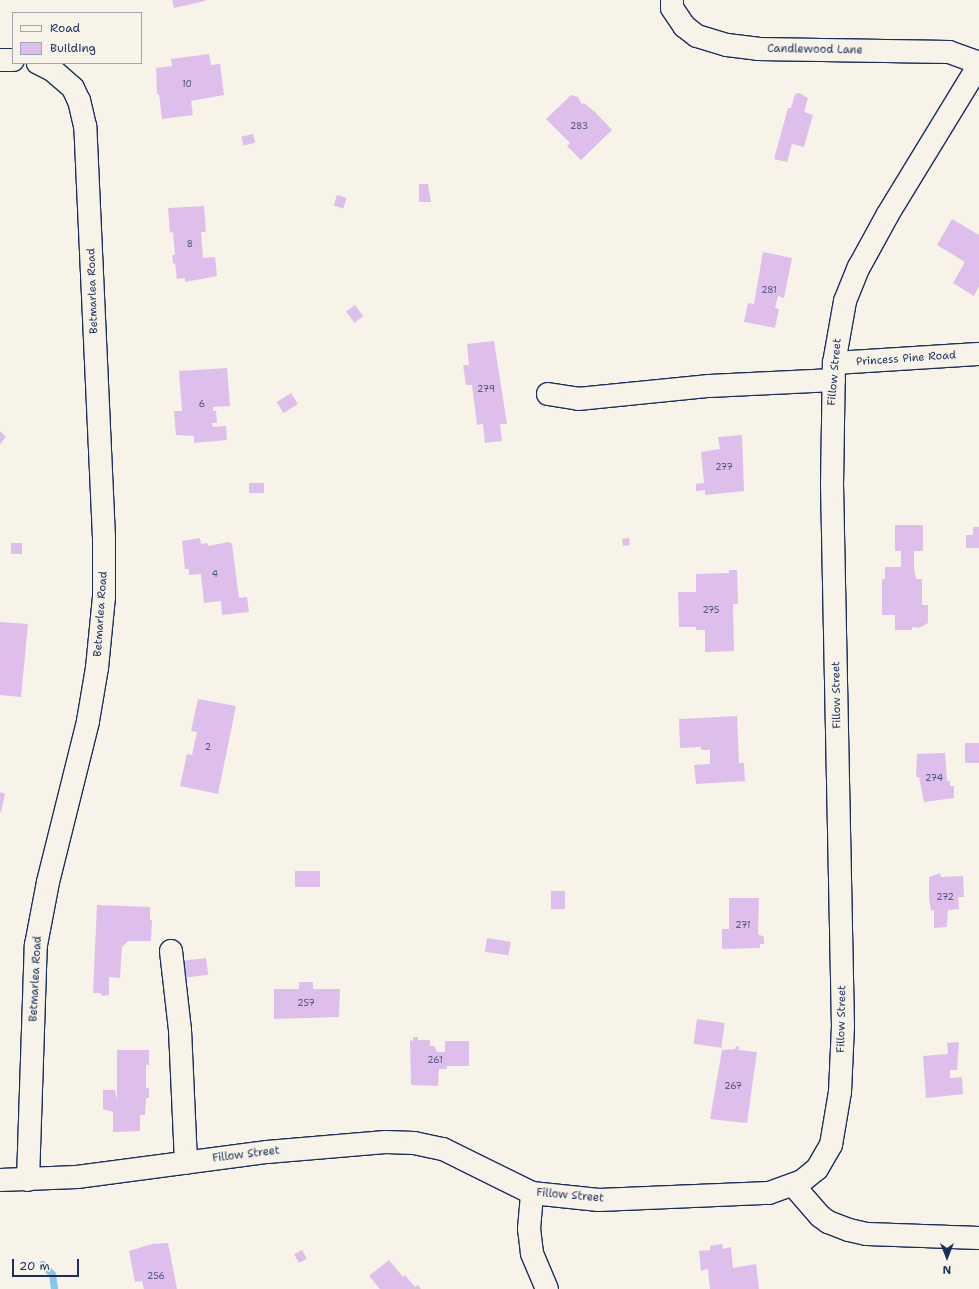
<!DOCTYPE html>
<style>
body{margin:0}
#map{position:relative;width:979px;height:1289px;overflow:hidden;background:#f7f3e8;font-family:"Shantell Sans",sans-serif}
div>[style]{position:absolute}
.stream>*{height:7px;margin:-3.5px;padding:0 3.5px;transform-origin:3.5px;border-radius:3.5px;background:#88c7e9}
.building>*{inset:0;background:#debfec;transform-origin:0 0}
.roads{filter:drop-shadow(1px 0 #1b2f5e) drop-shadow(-1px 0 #1b2f5e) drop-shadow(0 1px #1b2f5e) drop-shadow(0 -1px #1b2f5e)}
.minor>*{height:22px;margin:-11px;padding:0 11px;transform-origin:11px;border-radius:11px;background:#f7f3e8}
.major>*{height:22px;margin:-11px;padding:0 11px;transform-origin:11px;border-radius:11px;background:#f7f3e8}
span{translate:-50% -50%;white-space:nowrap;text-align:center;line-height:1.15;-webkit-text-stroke:4px #f7f3e8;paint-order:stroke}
.number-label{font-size:9px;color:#4c5382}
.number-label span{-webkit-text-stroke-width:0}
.street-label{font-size:11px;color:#1b2f5e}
.legend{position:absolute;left:12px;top:12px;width:130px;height:52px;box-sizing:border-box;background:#f7f3e8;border:1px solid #9fa5b1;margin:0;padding:5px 7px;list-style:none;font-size:12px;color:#1b2f5e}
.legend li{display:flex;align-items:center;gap:8px;height:20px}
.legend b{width:20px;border:1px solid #9fa5b1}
.north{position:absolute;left:927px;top:1237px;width:40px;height:40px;-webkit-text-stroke:3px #f7f3e8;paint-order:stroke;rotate:180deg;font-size:11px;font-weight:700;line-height:16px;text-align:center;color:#1b2f5e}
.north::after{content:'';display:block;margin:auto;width:14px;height:18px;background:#1b2f5e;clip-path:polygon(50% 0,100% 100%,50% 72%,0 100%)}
.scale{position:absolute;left:12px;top:1259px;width:67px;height:18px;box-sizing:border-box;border:2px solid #1b2f5e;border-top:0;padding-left:5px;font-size:12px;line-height:14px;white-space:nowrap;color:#1b2f5e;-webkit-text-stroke:3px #f7f3e8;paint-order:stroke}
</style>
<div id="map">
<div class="stream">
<div style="left:42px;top:1264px;width:14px;rotate:45deg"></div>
<div style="left:52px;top:1274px;width:15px;rotate:82deg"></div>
</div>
<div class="building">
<div style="clip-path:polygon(172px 0,205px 0,205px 1px,174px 8px)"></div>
<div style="clip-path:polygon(209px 54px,211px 65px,220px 64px,224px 95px,191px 101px,193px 115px,162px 119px,159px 94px,157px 94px,156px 68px,172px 66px,171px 59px)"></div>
<div style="clip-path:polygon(799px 93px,808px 98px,804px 112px,813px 115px,804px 147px,792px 144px,787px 162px,774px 159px,788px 108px,791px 108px,795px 94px)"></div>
<div style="clip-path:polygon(571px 95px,578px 97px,582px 105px,584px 103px,595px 112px,612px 130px,581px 160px,567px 146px,570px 143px,546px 119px)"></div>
<div style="left:253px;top:134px;width:9px;height:12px;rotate:77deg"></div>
<div style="clip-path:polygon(419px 184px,428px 184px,431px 202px,419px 202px)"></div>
<div style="left:337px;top:195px;width:10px;height:11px;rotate:17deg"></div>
<div style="clip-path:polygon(204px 206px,206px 232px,201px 232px,203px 258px,215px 257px,217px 276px,185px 282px,185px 278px,177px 279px,175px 263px,173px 264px,172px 255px,175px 255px,173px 232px,170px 233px,168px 208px)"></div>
<div style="clip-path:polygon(952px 219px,979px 235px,979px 286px,974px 296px,953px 283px,965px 262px,937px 245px)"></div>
<div style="clip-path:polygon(763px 252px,792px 258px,784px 298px,778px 296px,775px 308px,779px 309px,775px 328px,744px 322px,748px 303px,754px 304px)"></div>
<div style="left:355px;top:305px;width:14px;height:11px;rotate:54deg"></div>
<div style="clip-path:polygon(494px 341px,507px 424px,500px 424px,502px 441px,485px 443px,483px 424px,477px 425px,472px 385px,466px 385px,463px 365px,469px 365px,467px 344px)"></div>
<div style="clip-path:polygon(227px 368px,230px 406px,213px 407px,213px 411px,216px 411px,217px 423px,212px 423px,213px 427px,226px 426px,227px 440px,194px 443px,194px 436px,176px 435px,174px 411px,182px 411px,179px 371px)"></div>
<div style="left:291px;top:393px;width:13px;height:17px;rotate:58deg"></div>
<div style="clip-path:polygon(0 431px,6px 437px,0 444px)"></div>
<div style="clip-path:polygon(742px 435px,744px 491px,705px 495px,705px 490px,696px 491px,696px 484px,704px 483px,701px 452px,720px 449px,718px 437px)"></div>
<div style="left:249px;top:483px;width:15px;height:10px"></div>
<div style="clip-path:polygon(895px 525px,923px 525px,923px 551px,914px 551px,914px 567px,916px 579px,922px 579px,922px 605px,928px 605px,928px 623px,919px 628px,912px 627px,912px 630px,895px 630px,895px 615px,882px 615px,882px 579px,885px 579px,885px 567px,901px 567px,901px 551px,895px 551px)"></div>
<div style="clip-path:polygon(973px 527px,979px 527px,979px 548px,966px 548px,966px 535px,973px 535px)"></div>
<div style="clip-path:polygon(200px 538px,201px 544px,207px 543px,208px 546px,229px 542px,232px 544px,239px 598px,247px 597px,249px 612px,222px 615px,221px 601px,204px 603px,201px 574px,189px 575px,189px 569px,185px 569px,182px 541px)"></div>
<div style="left:629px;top:538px;width:7px;height:7px;rotate:82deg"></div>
<div style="left:11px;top:543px;width:11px;height:11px"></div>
<div style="clip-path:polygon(729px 570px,737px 570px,738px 604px,733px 604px,734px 651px,705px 652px,705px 630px,696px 630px,696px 627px,679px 627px,678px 592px,696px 592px,696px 574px,729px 573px)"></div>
<div style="clip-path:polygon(0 622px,28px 624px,21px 697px,0 695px)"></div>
<div style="clip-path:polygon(198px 699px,236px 706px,218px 794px,180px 786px,187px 754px,192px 755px,197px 732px,191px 731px)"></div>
<div style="clip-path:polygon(737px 716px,739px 763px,744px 763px,745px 781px,696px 784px,694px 765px,710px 764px,710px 750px,701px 750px,701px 747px,680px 748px,679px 719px)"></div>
<div style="left:979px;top:743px;width:20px;height:14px;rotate:90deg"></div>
<div style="clip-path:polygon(945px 753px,947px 781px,950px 781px,950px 786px,954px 786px,954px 798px,924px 802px,919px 777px,916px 777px,917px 754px)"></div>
<div style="clip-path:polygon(0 792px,5px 794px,1px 812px,0 812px)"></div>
<div style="left:320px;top:871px;width:16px;height:25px;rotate:90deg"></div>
<div style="clip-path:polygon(940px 873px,941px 877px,963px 876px,964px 897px,958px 897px,959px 909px,948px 910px,947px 927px,934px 928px,934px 910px,931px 911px,929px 899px,929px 877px)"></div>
<div style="left:551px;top:891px;width:14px;height:18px"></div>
<div style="clip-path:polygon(729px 898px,759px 898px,758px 934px,764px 937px,764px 944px,760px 944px,760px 948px,722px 949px,722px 929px,729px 929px)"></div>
<div style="clip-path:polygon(97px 905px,150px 907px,150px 920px,152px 920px,151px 941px,128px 941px,122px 947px,120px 978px,109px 977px,109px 995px,102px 996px,100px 993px,93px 993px)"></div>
<div style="left:487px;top:938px;width:24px;height:14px;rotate:9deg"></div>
<div style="left:206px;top:958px;width:17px;height:23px;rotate:83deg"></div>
<div style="clip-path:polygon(299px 982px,313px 982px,313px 989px,340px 989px,339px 1017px,274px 1019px,274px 989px,299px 989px)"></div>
<div style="left:697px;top:1019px;width:28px;height:25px;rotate:8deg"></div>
<div style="clip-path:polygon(413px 1037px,418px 1037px,418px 1040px,430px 1040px,430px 1046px,434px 1046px,437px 1052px,445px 1052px,445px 1041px,469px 1041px,469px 1066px,447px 1066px,447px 1069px,439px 1069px,438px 1086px,411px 1085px,410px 1040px,413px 1041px)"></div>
<div style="clip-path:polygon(959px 1042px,957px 1070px,950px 1070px,950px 1078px,962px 1077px,963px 1094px,926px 1098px,923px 1056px,948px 1054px,947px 1043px)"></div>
<div style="clip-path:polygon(736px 1046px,739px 1047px,738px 1050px,757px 1052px,747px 1123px,710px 1119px,722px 1050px,735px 1049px)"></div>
<div style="clip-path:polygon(117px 1050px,149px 1050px,149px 1065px,146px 1065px,146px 1088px,149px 1088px,149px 1098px,146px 1098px,145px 1115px,140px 1115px,140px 1131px,113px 1132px,113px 1112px,103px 1109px,103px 1090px,115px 1090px,117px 1101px)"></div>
<div style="clip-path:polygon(168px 1243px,177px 1289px,144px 1289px,142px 1281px,135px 1282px,129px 1251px,152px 1244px)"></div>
<div style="clip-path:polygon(722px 1244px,723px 1249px,731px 1247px,733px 1268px,756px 1264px,759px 1289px,710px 1289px,708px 1269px,701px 1271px,699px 1251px,710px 1250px,710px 1246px)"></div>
<div style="left:302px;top:1250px;width:10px;height:9px;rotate:61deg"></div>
<div style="clip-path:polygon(389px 1260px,403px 1277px,405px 1275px,415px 1287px,418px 1285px,421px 1289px,380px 1289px,369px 1276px)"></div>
</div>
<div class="roads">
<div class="minor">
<div style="left:672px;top:0;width:8px;rotate:90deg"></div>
<div style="left:672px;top:8px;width:22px;rotate:56deg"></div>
<div style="left:684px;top:26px;width:16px;rotate:38deg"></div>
<div style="left:697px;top:36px;width:31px;rotate:17deg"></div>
<div style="left:727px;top:45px;width:31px;rotate:7deg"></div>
<div style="left:758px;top:49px;width:191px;rotate:0.9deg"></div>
<div style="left:949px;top:52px;width:32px;rotate:20deg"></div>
<div style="left:0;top:60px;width:13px"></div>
<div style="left:834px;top:363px;width:145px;rotate:-3.6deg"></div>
<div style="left:548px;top:394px;width:30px;rotate:9deg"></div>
<div style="left:578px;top:399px;width:132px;rotate:-5.7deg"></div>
<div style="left:709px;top:386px;width:125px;rotate:-2.7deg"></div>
<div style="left:171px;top:951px;width:80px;rotate:83.5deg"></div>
<div style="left:180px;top:1030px;width:133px;rotate:87.4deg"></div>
<div style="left:0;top:1180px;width:77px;rotate:-2.2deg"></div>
<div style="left:77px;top:1177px;width:192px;rotate:-7.5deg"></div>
<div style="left:267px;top:1152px;width:119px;rotate:-4.8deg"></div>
<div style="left:386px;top:1142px;width:28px;rotate:2deg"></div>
<div style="left:414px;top:1143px;width:30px;rotate:12deg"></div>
<div style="left:443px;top:1149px;width:99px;rotate:26.3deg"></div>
<div style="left:28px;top:1180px;width:235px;rotate:-88.1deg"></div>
<div style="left:36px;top:945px;width:64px;rotate:-79.2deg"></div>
<div style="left:48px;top:882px;width:166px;rotate:-76deg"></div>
<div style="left:88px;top:721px;width:54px;rotate:-80.4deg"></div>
<div style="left:97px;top:668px;width:71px;rotate:-84.4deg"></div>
<div style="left:104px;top:597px;width:59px;rotate:-90deg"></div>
<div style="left:104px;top:538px;width:412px;rotate:-92.6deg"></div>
<div style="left:85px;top:126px;width:26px;rotate:-103deg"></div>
<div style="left:79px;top:101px;width:14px;rotate:-115deg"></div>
<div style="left:73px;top:88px;width:28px;rotate:-139deg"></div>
<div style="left:52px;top:70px;width:16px;rotate:-153deg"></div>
<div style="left:793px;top:1185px;width:41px;rotate:48.9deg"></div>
<div style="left:820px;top:1216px;width:10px;rotate:37deg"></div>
<div style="left:828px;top:1222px;width:22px;rotate:21deg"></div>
<div style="left:849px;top:1230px;width:18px;rotate:13deg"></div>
<div style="left:867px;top:1234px;width:112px;rotate:2deg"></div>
</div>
<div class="major">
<div style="left:547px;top:1289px;width:39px;rotate:-113deg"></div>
<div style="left:532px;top:1253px;width:24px;rotate:-97deg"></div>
<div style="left:529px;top:1229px;width:36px;rotate:-85deg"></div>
<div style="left:532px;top:1193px;width:67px;rotate:6deg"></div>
<div style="left:599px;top:1200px;width:170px;rotate:-2.4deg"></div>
<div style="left:769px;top:1193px;width:35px;rotate:-20deg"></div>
<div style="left:802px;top:1181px;width:19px;rotate:-39deg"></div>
<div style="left:817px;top:1169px;width:28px;rotate:-60deg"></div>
<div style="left:831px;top:1145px;width:54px;rotate:-80.4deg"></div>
<div style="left:840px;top:1092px;width:65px;rotate:-87.4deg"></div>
<div style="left:843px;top:1027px;width:541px;rotate:-91.16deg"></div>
<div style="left:832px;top:486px;width:123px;rotate:-89.1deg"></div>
<div style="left:834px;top:363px;width:63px;rotate:-79.9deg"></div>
<div style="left:845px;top:301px;width:37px;rotate:-68deg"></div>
<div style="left:859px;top:267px;width:60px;rotate:-61.3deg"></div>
<div style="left:888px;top:214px;width:175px;rotate:-58.6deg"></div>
</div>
</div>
<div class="number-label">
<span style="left:187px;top:84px">10</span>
<span style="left:579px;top:126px">283</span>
<span style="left:190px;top:244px">8</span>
<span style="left:769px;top:290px">281</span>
<span style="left:486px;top:389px">279</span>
<span style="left:202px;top:404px">6</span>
<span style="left:724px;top:467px">277</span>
<span style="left:215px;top:574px">4</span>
<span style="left:711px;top:610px">275</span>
<span style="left:208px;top:747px">2</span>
<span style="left:934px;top:778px">274</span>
<span style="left:945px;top:897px">272</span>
<span style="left:743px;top:925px">271</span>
<span style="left:306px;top:1003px">257</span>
<span style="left:435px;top:1060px">261</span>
<span style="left:733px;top:1086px">267</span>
<span style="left:156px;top:1276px">256</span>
</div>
<div class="street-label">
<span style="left:815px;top:50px;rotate:1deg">Candlewood Lane</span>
<span style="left:93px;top:291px;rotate:-92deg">Betmarlea Road</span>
<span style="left:906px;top:359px;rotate:-4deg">Princess Pine Road</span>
<span style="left:835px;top:372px;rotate:-85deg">Fillow Street</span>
<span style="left:101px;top:614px;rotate:-86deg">Betmarlea Road</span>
<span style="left:837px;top:695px;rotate:-91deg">Fillow Street</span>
<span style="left:36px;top:979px;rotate:-87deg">Betmarlea Road</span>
<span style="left:842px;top:1019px;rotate:-89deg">Fillow Street</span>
<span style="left:246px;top:1155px;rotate:-7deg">Fillow Street</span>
<span style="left:570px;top:1196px;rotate:5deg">Fillow Street</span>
</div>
<ul class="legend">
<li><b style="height:5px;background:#f7f3e8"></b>Road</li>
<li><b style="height:11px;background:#debfec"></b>Building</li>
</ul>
<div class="north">N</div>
<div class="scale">20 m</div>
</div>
